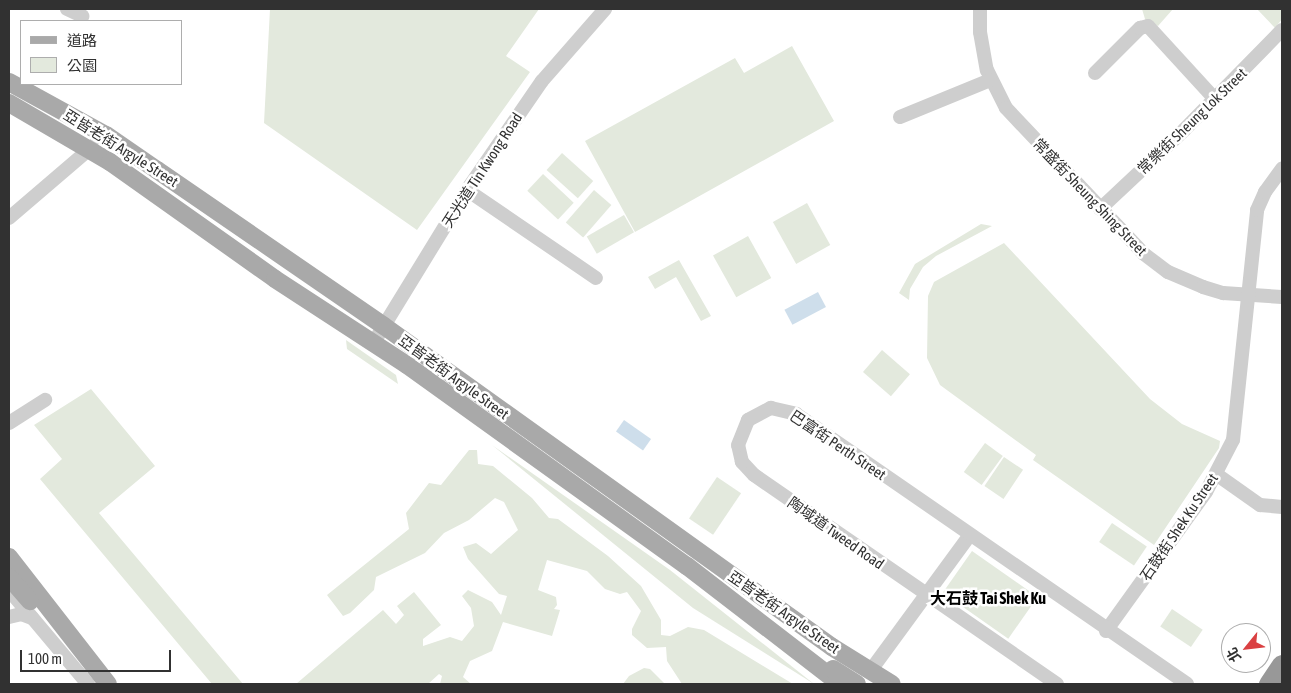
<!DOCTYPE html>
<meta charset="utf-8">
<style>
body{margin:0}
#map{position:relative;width:1291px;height:693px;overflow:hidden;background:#fff;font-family:"Asap Condensed","Noto Sans TC",sans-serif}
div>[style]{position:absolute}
.green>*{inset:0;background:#e3e9dd;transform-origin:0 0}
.water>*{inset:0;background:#cedeeb;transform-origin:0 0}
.minor>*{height:14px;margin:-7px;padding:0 7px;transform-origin:7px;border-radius:7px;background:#cecece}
.major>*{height:18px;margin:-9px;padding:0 9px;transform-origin:9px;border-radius:9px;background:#a9a9a9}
.highway>*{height:21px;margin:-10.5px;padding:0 10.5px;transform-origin:10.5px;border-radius:10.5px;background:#989898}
span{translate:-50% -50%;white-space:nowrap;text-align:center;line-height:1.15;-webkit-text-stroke:5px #fff;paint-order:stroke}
.street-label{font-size:15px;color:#313131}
.neighbourhood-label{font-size:16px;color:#000;font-weight:700}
.frame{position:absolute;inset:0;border:10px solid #313131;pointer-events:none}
.legend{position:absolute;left:20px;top:20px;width:162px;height:65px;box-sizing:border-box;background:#fff;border:1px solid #adadad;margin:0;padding:6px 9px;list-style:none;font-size:15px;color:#313131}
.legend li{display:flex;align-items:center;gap:10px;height:25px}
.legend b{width:25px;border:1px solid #adadad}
.north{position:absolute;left:1221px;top:623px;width:50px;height:50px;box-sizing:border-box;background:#fff;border:1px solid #adadad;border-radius:50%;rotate:241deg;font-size:14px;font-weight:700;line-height:20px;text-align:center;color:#313131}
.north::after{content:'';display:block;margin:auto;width:18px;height:22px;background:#da4042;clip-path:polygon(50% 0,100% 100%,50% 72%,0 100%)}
.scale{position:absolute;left:20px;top:650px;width:151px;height:22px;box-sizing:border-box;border:2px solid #313131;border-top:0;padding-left:6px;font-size:15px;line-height:18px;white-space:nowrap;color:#313131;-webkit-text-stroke:4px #fff;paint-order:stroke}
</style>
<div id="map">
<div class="green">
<div style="clip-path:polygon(270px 9px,539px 9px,506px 56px,530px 72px,417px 230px,264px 123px)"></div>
<div style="clip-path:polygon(1142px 9px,1173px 9px,1158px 26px,1145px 19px)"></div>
<div style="clip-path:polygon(1257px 9px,1282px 9px,1282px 19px,1275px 28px)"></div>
<div style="clip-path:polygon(792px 46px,834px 121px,635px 232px,585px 141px,735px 58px,744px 73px)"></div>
<div style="left:562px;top:153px;width:42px;height:23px;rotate:42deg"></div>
<div style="left:543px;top:174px;width:42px;height:23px;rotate:43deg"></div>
<div style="left:594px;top:190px;width:23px;height:43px;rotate:41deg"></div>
<div style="left:807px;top:203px;width:48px;height:39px;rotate:61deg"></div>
<div style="left:624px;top:215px;width:20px;height:43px;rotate:60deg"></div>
<div style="clip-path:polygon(981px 224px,992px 226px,936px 256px,923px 267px,910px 289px,909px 300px,899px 293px,915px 264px)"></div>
<div style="left:748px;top:236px;width:48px;height:40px;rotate:61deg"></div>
<div style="clip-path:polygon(1004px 243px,1150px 399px,1182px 424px,1220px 441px,1219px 448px,1154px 545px,1033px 460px,1036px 455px,940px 385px,927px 358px,928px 296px,934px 282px)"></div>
<div style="clip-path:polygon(679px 260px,711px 316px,701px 321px,676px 277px,655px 289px,648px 277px)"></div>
<div style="clip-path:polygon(346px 340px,396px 375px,398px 384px,347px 349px)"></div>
<div style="left:882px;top:350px;width:37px;height:29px;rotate:41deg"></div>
<div style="clip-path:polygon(91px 389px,155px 466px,99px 513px,243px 684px,212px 684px,40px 479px,62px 459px,34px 425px)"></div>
<div style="left:985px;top:443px;width:22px;height:36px;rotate:36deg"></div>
<div style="clip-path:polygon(492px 445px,670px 570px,814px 684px,693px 608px)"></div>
<div style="clip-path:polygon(469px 450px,477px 450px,478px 464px,493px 466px,532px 498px,549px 518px,558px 519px,608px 556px,641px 586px,661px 620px,661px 635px,670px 636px,688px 627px,704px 630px,793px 684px,682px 684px,667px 661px,666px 647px,647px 648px,632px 635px,632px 629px,641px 611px,627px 592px,620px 594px,605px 589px,587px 571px,547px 560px,538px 590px,556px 597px,557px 605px,554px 609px,560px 610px,552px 636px,503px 622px,492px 651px,470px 661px,463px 677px,471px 684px,440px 684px,442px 676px,439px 674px,428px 684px,296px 684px,383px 610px,396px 624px,404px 615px,397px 606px,414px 592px,441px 625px,423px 639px,423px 646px,450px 637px,462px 641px,474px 626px,471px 608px,462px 596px,468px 590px,492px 602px,501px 615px,507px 596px,499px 594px,468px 559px,463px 547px,476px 543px,491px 554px,518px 530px,504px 502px,495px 498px,469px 520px,444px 533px,425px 553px,376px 577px,374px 590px,350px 613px,343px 616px,327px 595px,409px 529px,406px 513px,429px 483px,441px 485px)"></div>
<div style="left:1004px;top:457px;width:23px;height:35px;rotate:34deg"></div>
<div style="left:717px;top:477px;width:29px;height:50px;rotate:34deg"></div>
<div style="left:1112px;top:523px;width:42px;height:23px;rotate:34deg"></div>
<div style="left:972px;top:551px;width:80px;height:51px;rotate:35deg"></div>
<div style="left:1172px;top:609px;width:37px;height:21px;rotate:34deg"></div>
<div style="clip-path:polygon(644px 668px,650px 669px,665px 684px,623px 684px,629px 676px)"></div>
</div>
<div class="water">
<div style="left:818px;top:292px;width:17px;height:38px;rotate:62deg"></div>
<div style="left:624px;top:420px;width:33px;height:14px;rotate:35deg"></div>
</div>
<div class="minor">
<div style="left:67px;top:9px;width:17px;rotate:25deg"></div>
<div style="left:980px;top:9px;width:23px;rotate:90deg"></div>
<div style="left:980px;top:32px;width:39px;rotate:80deg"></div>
<div style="left:987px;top:70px;width:42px;rotate:63.4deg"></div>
<div style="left:1006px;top:108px;width:201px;rotate:46.6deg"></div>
<div style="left:1144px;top:254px;width:30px;rotate:37deg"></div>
<div style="left:1168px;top:272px;width:38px;rotate:23deg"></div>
<div style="left:1203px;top:287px;width:21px;rotate:17deg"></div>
<div style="left:1223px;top:293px;width:59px;rotate:3.9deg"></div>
<div style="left:1095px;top:73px;width:64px;rotate:-45deg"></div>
<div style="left:1140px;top:28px;width:8px;rotate:-14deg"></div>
<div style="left:1148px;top:26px;width:99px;rotate:47.5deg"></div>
<div style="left:900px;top:117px;width:97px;rotate:-22.3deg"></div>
<div style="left:467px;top:190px;width:156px;rotate:34.3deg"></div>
<div style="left:1100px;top:209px;width:115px;rotate:-43.2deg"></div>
<div style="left:1184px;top:130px;width:140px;rotate:-45.6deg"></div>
<div style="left:9px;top:218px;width:128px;rotate:-40.6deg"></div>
<div style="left:374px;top:342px;width:178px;rotate:-58.5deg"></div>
<div style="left:467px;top:190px;width:132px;rotate:-55.5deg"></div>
<div style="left:542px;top:81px;width:96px;rotate:-48.8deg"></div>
<div style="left:9px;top:423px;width:43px;rotate:-32.6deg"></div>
<div style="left:1216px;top:474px;width:54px;rotate:35.2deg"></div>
<div style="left:1260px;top:505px;width:22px;rotate:5deg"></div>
<div style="left:9px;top:590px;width:123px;rotate:50deg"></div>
<div style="left:9px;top:617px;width:12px;rotate:-14deg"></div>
<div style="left:21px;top:614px;width:12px;rotate:20deg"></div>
<div style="left:1106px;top:631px;width:171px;rotate:-54.3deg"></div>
<div style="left:1206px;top:492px;width:59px;rotate:-62.6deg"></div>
<div style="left:1233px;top:440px;width:231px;rotate:-84deg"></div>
<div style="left:1257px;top:210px;width:20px;rotate:-66deg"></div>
<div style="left:1265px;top:192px;width:29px;rotate:-54deg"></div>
<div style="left:871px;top:670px;width:166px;rotate:-53.8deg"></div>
<div style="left:1057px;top:684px;width:368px;rotate:-145.4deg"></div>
<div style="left:754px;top:475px;width:18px;rotate:-133deg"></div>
<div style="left:742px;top:462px;width:17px;rotate:-103deg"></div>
<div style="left:738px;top:445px;width:27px;rotate:-68deg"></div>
<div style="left:748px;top:420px;width:26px;rotate:-28deg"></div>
<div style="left:771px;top:408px;width:26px;rotate:13deg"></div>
<div style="left:796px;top:414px;width:475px;rotate:34.6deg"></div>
</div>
<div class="major">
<div style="left:9px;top:82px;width:111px;rotate:28.7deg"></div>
<div style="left:106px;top:135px;width:62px;rotate:34.5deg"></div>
<div style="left:157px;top:170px;width:275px;rotate:34.5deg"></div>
<div style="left:384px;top:326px;width:551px;rotate:35.62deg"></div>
<div style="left:832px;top:647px;width:70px;rotate:31.7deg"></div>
<div style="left:9px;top:103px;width:117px;rotate:30.3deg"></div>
<div style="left:110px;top:162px;width:202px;rotate:35.3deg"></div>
<div style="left:275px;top:279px;width:158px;rotate:33.1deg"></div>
<div style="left:407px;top:365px;width:345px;rotate:35.7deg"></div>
<div style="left:687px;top:566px;width:193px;rotate:37.6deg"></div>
<div style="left:9px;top:557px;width:161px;rotate:52.1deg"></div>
<div style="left:9px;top:577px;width:32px;rotate:49deg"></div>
<div style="left:833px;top:669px;width:28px;rotate:32deg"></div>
</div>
<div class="highway">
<div style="left:1269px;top:684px;width:23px;rotate:-56deg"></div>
</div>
<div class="street-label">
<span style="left:1192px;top:121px;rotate:-44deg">常樂街 Sheung Lok Street</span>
<span style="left:121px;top:148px;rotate:32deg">亞皆老街 Argyle Street</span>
<span style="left:482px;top:170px;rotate:-57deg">天光道 Tin Kwong Road</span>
<span style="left:1090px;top:197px;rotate:46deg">常盛街 Sheung Shing Street</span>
<span style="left:454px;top:377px;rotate:36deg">亞皆老街 Argyle Street</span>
<span style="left:838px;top:445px;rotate:34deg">巴富街 Perth Street</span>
<span style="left:1179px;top:527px;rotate:-56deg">石鼓街 Shek Ku Street</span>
<span style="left:836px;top:533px;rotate:35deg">陶域道 Tweed Road</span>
<span style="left:784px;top:612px;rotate:35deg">亞皆老街 Argyle Street</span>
</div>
<div class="neighbourhood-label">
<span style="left:988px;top:598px">大石鼓 Tai Shek Ku</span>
</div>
<div class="frame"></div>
<ul class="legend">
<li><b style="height:6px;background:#a9a9a9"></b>道路</li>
<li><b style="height:14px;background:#e3e9dd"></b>公園</li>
</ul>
<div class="north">北</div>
<div class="scale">100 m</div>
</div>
